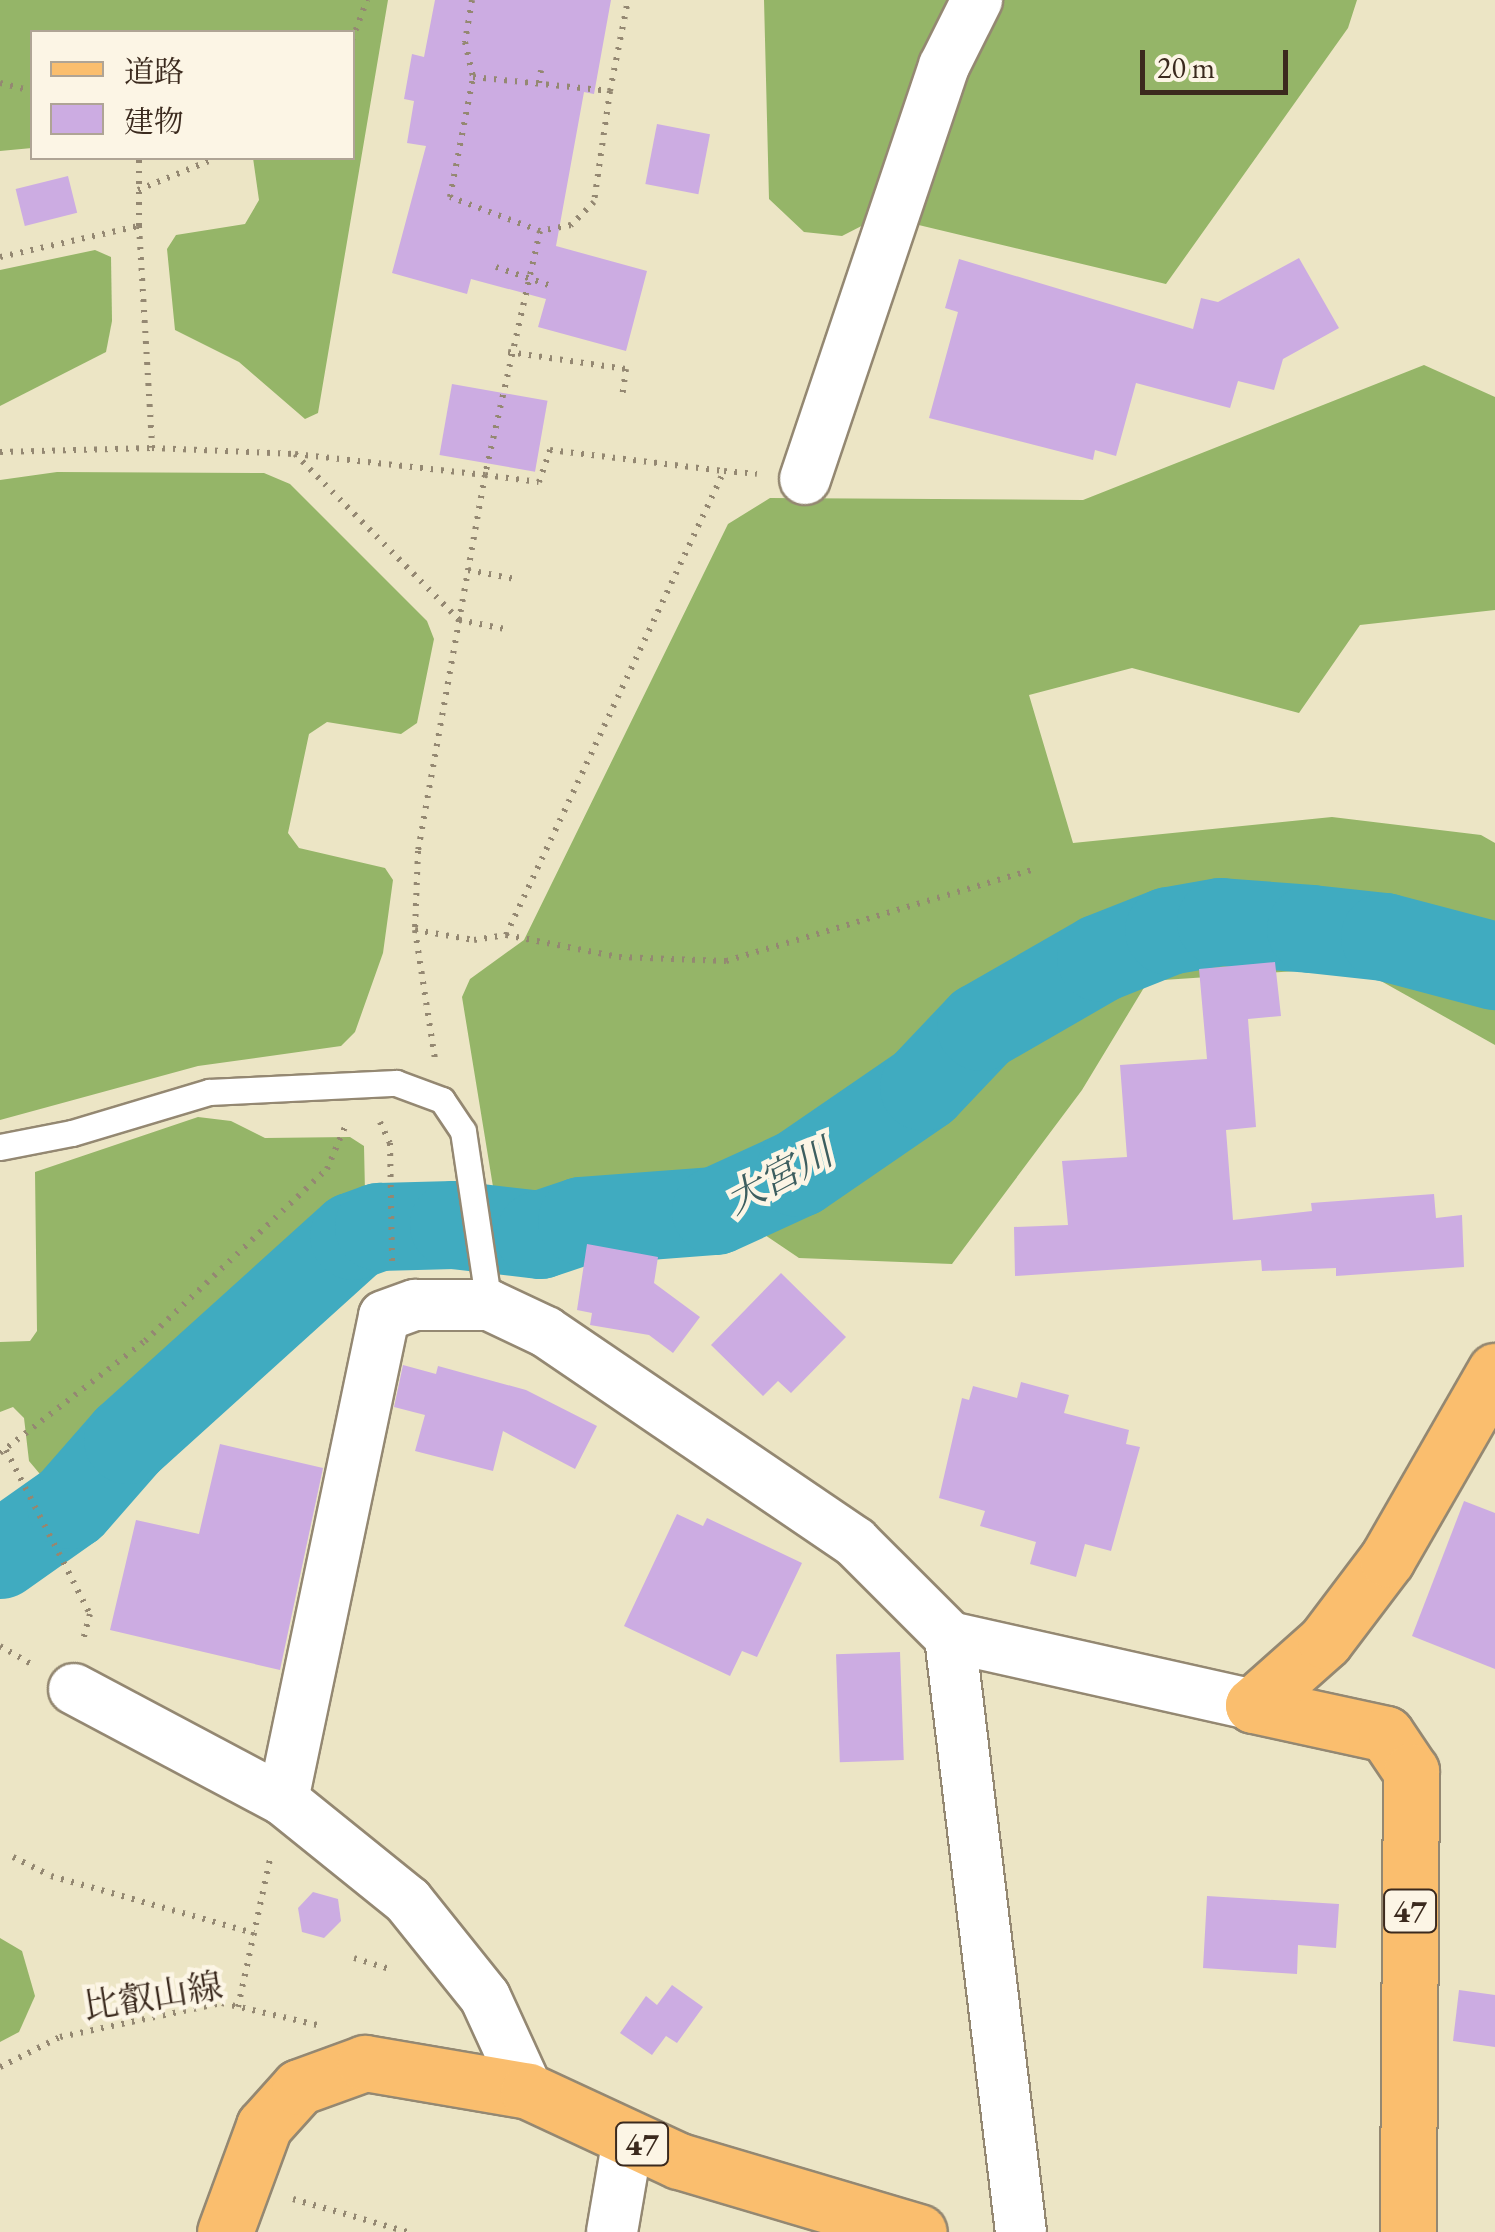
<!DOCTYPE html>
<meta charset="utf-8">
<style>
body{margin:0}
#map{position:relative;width:1495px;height:2232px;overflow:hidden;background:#ece5c5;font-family:"EB Garamond","Noto Serif JP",serif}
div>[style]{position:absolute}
.forest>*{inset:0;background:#95b568}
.river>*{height:88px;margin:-44px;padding:0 44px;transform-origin:44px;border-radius:44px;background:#40abc0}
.building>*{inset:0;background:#ccace2;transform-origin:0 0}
.path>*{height:6px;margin-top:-3px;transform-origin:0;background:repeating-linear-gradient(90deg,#948872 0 2.5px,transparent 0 10.5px)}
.roads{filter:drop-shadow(2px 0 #948872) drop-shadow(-2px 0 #948872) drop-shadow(0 2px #948872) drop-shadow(0 -2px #948872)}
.lane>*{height:25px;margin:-12.5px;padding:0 12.5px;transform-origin:12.5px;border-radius:12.5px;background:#fff}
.street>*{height:50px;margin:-25px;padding:0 25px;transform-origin:25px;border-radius:25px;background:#fff}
.primary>*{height:55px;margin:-27.5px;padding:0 27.5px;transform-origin:27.5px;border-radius:27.5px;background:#fabe6e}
span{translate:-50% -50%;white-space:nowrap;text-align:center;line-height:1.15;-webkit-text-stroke:9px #fcf5e5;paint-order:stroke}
.shield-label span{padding:2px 8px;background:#fcf5e5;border:2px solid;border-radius:8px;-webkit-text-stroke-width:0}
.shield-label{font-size:32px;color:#3b2a1e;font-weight:700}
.street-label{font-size:35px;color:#3b2a1e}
.water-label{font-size:38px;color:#3d5e5f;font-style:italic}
.legend{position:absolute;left:30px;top:30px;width:325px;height:130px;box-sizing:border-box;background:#fcf5e5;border:2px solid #afa495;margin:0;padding:12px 18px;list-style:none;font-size:30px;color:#3b2a1e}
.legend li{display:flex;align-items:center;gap:20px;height:50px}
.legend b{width:50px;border:2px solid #afa495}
.scale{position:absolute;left:1140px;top:50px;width:148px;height:45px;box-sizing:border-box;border:5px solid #3b2a1e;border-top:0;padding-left:12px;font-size:30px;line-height:35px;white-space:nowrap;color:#3b2a1e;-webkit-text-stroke:8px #fcf5e5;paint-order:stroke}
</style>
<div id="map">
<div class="forest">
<div style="clip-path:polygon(0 0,388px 0,318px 413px,305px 419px,239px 362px,175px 330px,167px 249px,176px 235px,245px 224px,259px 200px,253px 158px,352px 158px,352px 32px,32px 32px,32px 148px,0 151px)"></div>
<div style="clip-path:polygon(764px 0,1357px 0,1348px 28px,1166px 284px,881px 216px,842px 236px,804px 232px,769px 199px)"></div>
<div style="clip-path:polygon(95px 250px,111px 257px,112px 321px,106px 352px,0 406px,0 270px)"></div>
<div style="clip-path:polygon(1424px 365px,1495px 397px,1495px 610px,1360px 625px,1299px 713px,1132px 668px,1029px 695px,1073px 843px,1332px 817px,1481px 835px,1495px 843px,1495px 1045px,1356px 967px,1148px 981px,1082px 1090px,952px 1264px,799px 1258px,704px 1194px,606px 1200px,512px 1220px,496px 1205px,462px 997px,470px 979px,524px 940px,728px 524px,770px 498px,1083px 500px)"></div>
<div style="clip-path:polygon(57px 472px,264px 473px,290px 484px,427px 621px,434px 639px,417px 723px,401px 734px,327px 722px,309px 734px,288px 833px,299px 848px,385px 868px,393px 880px,383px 953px,355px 1032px,341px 1046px,198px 1066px,0 1120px,0 480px)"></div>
<div style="clip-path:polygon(198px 1117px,231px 1121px,265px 1138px,350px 1137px,364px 1146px,365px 1192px,255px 1284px,210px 1348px,124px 1412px,63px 1483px,50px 1486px,29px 1461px,24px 1418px,13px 1407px,0 1412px,0 1342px,30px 1341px,37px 1331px,35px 1172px)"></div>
<div style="clip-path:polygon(0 1938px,22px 1951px,35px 1996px,19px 2032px,0 2042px)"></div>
</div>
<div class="river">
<div style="left:0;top:1555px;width:87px;rotate:-35.2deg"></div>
<div style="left:71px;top:1505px;width:86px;rotate:-48.8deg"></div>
<div style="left:128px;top:1440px;width:304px;rotate:-42.1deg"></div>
<div style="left:354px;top:1236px;width:27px;rotate:-20deg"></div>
<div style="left:379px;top:1227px;width:75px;rotate:-1.5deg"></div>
<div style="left:454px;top:1225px;width:87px;rotate:6.6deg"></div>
<div style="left:540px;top:1235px;width:44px;rotate:-18.4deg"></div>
<div style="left:582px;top:1221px;width:134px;rotate:-4.3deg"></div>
<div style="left:716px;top:1211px;width:91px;rotate:-24.6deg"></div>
<div style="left:799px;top:1173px;width:152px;rotate:-34.5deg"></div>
<div style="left:924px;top:1087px;width:83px;rotate:-46.5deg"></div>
<div style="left:981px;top:1027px;width:138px;rotate:-29.9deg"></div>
<div style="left:1101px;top:958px;width:73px;rotate:-21.7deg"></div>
<div style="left:1169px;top:931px;width:53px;rotate:-9.8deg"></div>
<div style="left:1221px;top:922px;width:90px;rotate:4.4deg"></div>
<div style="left:1311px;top:929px;width:74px;rotate:6.2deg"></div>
<div style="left:1385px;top:937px;width:114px;rotate:14.8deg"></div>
</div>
<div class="building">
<div style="clip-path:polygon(435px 0,611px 0,594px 94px,584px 92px,556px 246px,647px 271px,626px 351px,538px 327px,546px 299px,471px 279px,467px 294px,392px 273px,426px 146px,407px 143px,414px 101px,404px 99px,412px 54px,424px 57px)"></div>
<div style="left:657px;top:124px;width:54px;height:61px;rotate:11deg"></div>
<div style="left:68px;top:176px;width:38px;height:54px;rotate:76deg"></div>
<div style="clip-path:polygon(1299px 258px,1339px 328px,1283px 359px,1274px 390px,1238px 381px,1230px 408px,1136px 383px,1116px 456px,1095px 450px,1093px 460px,929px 418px,958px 312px,945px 308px,959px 259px,1193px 329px,1201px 298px,1218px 302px)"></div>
<div style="left:452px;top:384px;width:97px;height:72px;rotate:10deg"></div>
<div style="clip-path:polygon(1275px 962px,1281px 1016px,1248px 1019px,1256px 1127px,1226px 1130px,1233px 1220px,1312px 1211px,1311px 1203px,1434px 1194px,1436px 1218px,1462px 1215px,1464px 1267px,1336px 1276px,1336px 1268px,1262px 1271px,1261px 1260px,1015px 1276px,1014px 1227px,1068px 1225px,1062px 1161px,1127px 1157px,1120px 1065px,1207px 1059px,1199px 969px)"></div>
<div style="clip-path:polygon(587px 1244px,658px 1257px,654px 1283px,700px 1317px,673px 1353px,649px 1335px,590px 1325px,592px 1313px,577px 1310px)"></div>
<div style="clip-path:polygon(781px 1273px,846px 1337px,791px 1393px,778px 1381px,763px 1396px,711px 1345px)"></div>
<div style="clip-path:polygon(403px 1365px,436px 1374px,438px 1366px,526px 1390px,597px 1426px,575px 1469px,503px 1431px,493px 1471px,415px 1451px,425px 1415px,394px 1407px)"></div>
<div style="clip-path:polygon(1021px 1382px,1069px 1395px,1064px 1413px,1129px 1430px,1126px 1444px,1140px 1447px,1111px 1551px,1085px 1544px,1076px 1577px,1030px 1564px,1036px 1542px,980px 1526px,985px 1511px,939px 1498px,962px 1398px,969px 1400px,973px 1386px,1017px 1398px)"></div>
<div style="clip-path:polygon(220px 1444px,323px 1468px,280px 1670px,110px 1630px,136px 1520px,199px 1534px)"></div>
<div style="clip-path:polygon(1464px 1501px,1495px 1513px,1495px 1669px,1412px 1636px)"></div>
<div style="clip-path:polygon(677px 1514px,703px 1526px,707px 1518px,802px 1563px,757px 1657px,742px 1651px,730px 1676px,624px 1626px)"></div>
<div style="left:900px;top:1652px;width:108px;height:64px;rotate:88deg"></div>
<div style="clip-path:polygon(313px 1892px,338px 1899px,341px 1921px,324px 1938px,302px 1932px,298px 1908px)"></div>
<div style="clip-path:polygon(1207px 1896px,1339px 1904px,1336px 1948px,1298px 1945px,1297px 1974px,1203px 1968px)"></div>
<div style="clip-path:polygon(672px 1985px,703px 2007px,677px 2043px,666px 2036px,652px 2055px,620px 2033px,646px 1996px,657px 2005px)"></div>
<div style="clip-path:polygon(1459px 1990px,1495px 1995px,1495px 2047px,1453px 2041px)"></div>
</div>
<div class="path">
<div style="left:472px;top:0;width:43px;rotate:99.5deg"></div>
<div style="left:465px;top:42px;width:36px;rotate:77deg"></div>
<div style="left:352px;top:40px;width:43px;rotate:-69.4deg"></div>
<div style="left:0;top:83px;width:33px;rotate:14deg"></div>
<div style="left:539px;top:83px;width:13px;rotate:-81deg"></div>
<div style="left:610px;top:91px;width:93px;rotate:-78.8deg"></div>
<div style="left:138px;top:190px;width:84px;rotate:-22.3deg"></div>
<div style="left:139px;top:226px;width:222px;rotate:86.6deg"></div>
<div style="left:540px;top:231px;width:96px;rotate:-159.3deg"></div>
<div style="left:450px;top:197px;width:122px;rotate:-79.1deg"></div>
<div style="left:473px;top:77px;width:138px;rotate:5.8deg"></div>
<div style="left:610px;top:91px;width:112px;rotate:98.2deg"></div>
<div style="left:594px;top:202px;width:33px;rotate:135deg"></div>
<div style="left:571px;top:225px;width:32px;rotate:169deg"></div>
<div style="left:540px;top:231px;width:250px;rotate:102.7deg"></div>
<div style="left:485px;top:475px;width:54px;rotate:7.4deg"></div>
<div style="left:539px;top:482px;width:34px;rotate:-71deg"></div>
<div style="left:550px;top:450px;width:175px;rotate:6.9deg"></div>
<div style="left:0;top:257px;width:142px;rotate:-12.6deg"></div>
<div style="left:139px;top:226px;width:68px;rotate:-90deg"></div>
<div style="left:496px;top:267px;width:56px;rotate:18.8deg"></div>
<div style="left:508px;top:352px;width:119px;rotate:8.2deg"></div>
<div style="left:626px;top:369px;width:27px;rotate:98deg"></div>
<div style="left:0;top:452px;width:152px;rotate:-1.5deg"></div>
<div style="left:152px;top:448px;width:143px;rotate:2.4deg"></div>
<div style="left:295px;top:454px;width:233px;rotate:45.3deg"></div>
<div style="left:459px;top:620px;width:47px;rotate:11.1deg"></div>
<div style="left:295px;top:454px;width:191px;rotate:6.3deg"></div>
<div style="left:485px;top:475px;width:382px;rotate:100.1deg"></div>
<div style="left:418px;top:851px;width:79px;rotate:92.2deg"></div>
<div style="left:415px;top:930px;width:131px;rotate:81.2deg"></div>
<div style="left:468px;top:570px;width:48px;rotate:10.8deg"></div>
<div style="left:415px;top:930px;width:60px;rotate:9.6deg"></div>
<div style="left:474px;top:940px;width:32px;rotate:-9deg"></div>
<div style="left:506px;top:935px;width:513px;rotate:-64.83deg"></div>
<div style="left:724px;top:471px;width:33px;rotate:5deg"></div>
<div style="left:506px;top:935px;width:115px;rotate:11deg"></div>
<div style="left:619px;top:957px;width:107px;rotate:2.1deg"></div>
<div style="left:726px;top:961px;width:322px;rotate:-16.6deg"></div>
<div style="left:380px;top:1122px;width:23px;rotate:65deg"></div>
<div style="left:390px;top:1143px;width:119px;rotate:89deg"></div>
<div style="left:6px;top:1450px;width:184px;rotate:62.9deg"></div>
<div style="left:90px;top:1614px;width:30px;rotate:105deg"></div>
<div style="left:0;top:1453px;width:183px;rotate:-37.7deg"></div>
<div style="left:145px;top:1341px;width:250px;rotate:-43.4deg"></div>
<div style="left:327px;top:1169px;width:51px;rotate:-66.9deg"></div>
<div style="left:0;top:1646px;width:39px;rotate:30deg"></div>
<div style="left:13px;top:1857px;width:42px;rotate:26.6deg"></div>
<div style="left:51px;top:1876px;width:211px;rotate:15.7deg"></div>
<div style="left:354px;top:1958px;width:41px;rotate:17.1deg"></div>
<div style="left:238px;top:2007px;width:156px;rotate:-77.8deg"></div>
<div style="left:0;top:2067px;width:67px;rotate:-26.6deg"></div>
<div style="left:60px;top:2037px;width:166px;rotate:-11.9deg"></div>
<div style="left:222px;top:2003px;width:98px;rotate:13deg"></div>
<div style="left:293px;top:2199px;width:119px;rotate:16.1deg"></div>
</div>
<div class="roads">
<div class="lane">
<div style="left:0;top:1147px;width:73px;rotate:-11deg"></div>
<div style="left:72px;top:1133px;width:143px;rotate:-16.7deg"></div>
<div style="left:209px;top:1092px;width:187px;rotate:-2.8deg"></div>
<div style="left:396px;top:1083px;width:49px;rotate:20.3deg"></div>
<div style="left:442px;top:1100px;width:37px;rotate:56deg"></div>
<div style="left:463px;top:1131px;width:176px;rotate:81.5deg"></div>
</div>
<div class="street">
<div style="left:805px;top:479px;width:436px;rotate:-71.4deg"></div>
<div style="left:944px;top:66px;width:74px;rotate:-63.4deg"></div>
<div style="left:950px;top:1637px;width:599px;rotate:83.2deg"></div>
<div style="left:74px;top:1689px;width:237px;rotate:28deg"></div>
<div style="left:283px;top:1800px;width:161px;rotate:38.9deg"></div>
<div style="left:408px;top:1901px;width:123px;rotate:51.3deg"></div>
<div style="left:485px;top:1997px;width:103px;rotate:65.4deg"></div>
<div style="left:283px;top:1800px;width:494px;rotate:-78.2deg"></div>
<div style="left:384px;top:1316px;width:33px;rotate:-20deg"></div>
<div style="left:415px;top:1305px;width:74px"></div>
<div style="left:489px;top:1305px;width:63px;rotate:25.3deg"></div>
<div style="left:546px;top:1332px;width:374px;rotate:34.2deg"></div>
<div style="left:855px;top:1542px;width:134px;rotate:45deg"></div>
<div style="left:950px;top:1637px;width:311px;rotate:12.6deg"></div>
<div style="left:612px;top:2232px;width:95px;rotate:-80.3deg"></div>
</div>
<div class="primary">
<div style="left:1253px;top:1705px;width:136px;rotate:12.3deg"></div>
<div style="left:1386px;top:1734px;width:45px;rotate:56deg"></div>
<div style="left:1411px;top:1771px;width:461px;rotate:90.4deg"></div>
<div style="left:1253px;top:1705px;width:96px;rotate:-41.6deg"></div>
<div style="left:1325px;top:1641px;width:103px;rotate:-52.9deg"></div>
<div style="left:1387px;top:1559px;width:217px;rotate:-60.1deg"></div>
<div style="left:225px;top:2232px;width:113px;rotate:-69.8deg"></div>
<div style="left:264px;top:2126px;width:52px;rotate:-48.1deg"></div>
<div style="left:299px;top:2087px;width:70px;rotate:-20deg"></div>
<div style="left:365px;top:2063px;width:165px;rotate:9.7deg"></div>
<div style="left:528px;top:2091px;width:166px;rotate:24.9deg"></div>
<div style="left:679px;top:2161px;width:250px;rotate:16.5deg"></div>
</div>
</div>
<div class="shield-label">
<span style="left:1410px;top:1911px">47</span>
<span style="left:642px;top:2144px">47</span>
</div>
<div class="street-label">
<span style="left:153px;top:1996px;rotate:-9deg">比叡山線</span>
</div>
<div class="water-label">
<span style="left:779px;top:1176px;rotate:-28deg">大宮川</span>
</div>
<ul class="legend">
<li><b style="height:12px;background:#fabe6e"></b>道路</li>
<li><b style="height:28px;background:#ccace2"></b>建物</li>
</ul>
<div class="scale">20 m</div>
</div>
